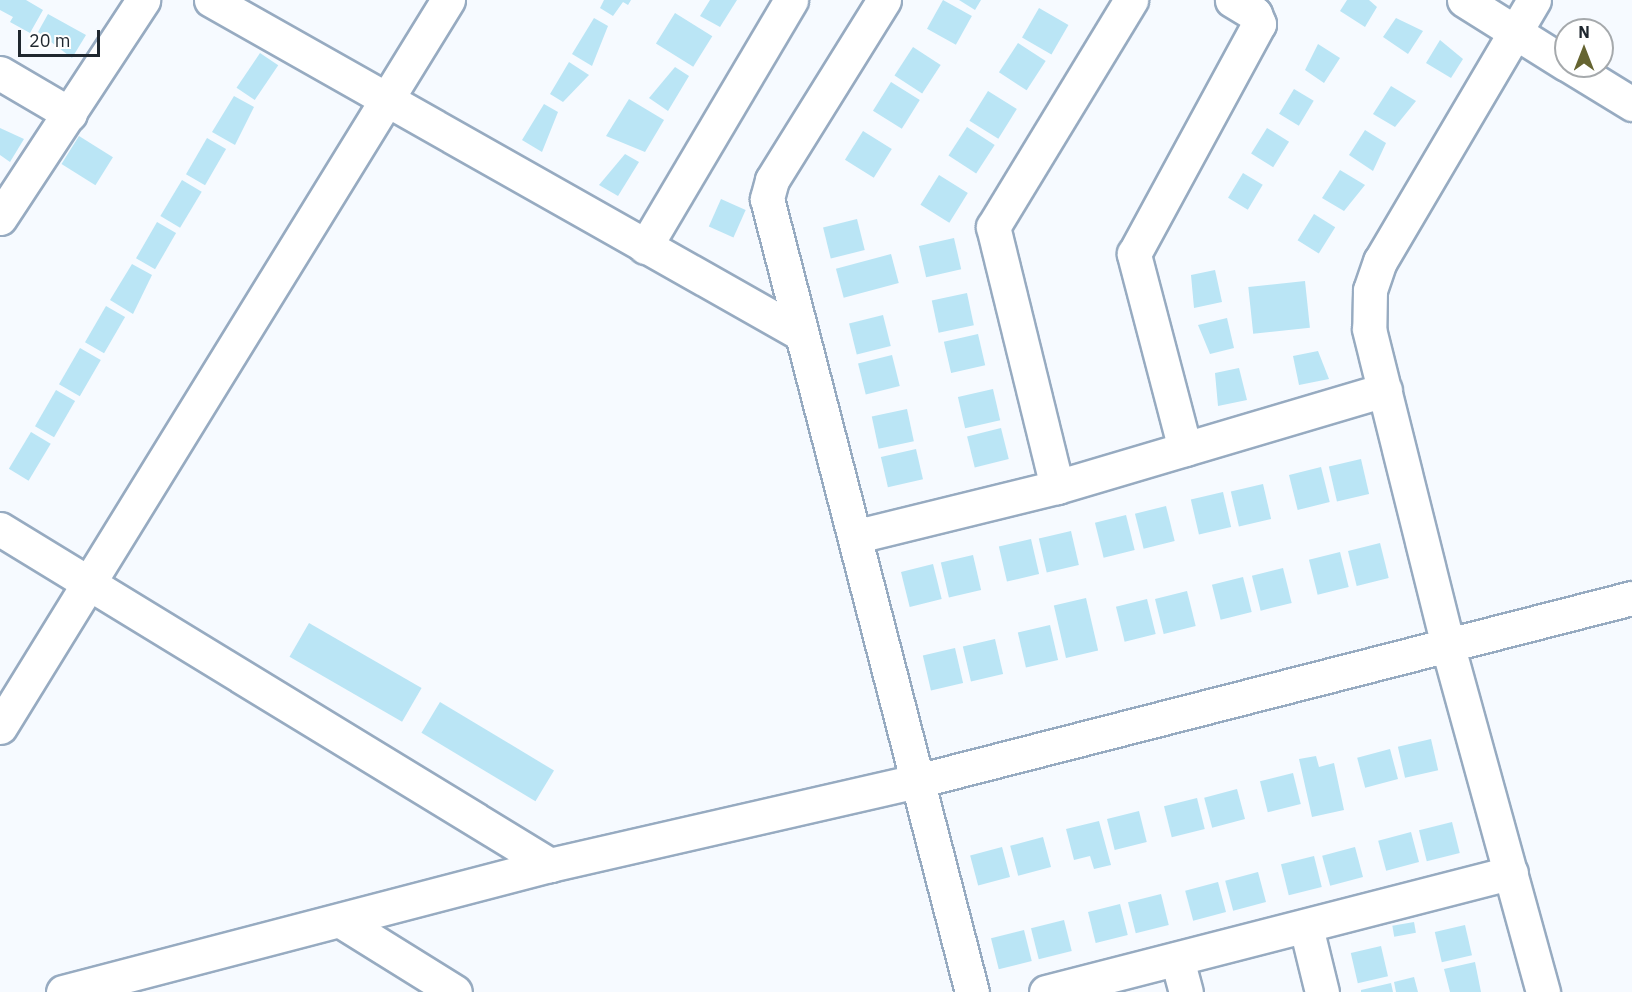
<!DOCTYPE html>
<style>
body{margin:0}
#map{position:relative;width:1632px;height:992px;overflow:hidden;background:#f6faff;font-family:"IBM Plex Sans",sans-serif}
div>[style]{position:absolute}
.building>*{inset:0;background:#bae5f5;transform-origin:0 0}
.roads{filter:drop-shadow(2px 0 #97abc1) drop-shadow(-2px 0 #97abc1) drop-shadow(0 2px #97abc1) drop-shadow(0 -2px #97abc1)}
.minor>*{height:33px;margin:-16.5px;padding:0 16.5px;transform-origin:16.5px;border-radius:16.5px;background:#fff}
span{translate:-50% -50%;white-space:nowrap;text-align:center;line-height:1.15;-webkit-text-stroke:4.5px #fff;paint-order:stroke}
.north{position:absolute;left:1554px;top:18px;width:60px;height:60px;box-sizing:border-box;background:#fff;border:2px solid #a5a9ac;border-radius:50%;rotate:0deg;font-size:16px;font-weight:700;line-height:24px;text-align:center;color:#1f272f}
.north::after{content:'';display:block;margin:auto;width:21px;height:27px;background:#656431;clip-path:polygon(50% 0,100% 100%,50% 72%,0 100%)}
.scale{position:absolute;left:18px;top:30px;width:82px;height:27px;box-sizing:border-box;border:3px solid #1f272f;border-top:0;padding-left:8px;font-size:18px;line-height:21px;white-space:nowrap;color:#1f272f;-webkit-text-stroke:4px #fff;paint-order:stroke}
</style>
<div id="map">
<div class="building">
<div style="clip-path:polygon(0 0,26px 0,43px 10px,30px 33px,10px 22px,13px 17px,0 10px)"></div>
<div style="clip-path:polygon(604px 0,631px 0,628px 5px,623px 2px,613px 16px,600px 8px)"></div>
<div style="clip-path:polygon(710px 0,737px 0,720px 27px,700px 16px)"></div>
<div style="left:943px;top:0;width:33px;height:33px;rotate:29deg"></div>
<div style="clip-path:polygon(959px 0,981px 0,975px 10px)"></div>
<div style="clip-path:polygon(1347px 0,1369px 0,1377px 7px,1365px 27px,1340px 11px)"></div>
<div style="left:1039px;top:8px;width:34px;height:34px;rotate:30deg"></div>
<div style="left:675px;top:13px;width:44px;height:36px;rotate:32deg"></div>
<div style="clip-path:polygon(48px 14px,86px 35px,72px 58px,38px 32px)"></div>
<div style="clip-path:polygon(594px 18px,608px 26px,592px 66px,572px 54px)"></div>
<div style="clip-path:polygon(1396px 18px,1423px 31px,1408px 54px,1383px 37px)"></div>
<div style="clip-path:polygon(1440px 40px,1463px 59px,1451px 78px,1426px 63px)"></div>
<div style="left:1018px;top:43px;width:33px;height:35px;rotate:33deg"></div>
<div style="clip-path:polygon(1318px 44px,1340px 58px,1324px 83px,1305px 70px)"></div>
<div style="left:913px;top:47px;width:33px;height:34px;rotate:33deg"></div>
<div style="left:260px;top:53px;width:22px;height:42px;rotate:34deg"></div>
<div style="clip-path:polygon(569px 62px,589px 75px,563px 102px,550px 94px)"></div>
<div style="clip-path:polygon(675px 67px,689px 76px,668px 111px,649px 98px)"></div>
<div style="left:891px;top:82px;width:34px;height:34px;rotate:32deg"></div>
<div style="clip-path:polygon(1391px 86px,1416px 101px,1395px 127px,1373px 114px)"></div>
<div style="left:1294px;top:89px;width:23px;height:29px;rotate:31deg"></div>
<div style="left:988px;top:91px;width:34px;height:35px;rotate:32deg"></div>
<div style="clip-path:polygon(234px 96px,254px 107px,235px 145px,212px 132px)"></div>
<div style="clip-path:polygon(629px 99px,664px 120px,645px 152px,606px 136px)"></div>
<div style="clip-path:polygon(544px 104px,558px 112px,542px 152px,522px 140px)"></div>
<div style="left:967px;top:127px;width:33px;height:34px;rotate:33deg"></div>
<div style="clip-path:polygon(0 128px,24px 139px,10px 162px,0 155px)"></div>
<div style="left:1267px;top:128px;width:26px;height:30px;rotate:32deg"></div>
<div style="clip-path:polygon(1365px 130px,1386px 143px,1373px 171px,1349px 155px)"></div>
<div style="left:863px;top:131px;width:34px;height:34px;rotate:32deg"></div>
<div style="left:79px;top:136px;width:40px;height:33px;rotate:32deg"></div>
<div style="left:207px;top:138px;width:22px;height:42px;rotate:30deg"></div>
<div style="clip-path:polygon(625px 154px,639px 162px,618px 196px,599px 185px)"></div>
<div style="clip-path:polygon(1340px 170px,1365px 185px,1344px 211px,1322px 198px)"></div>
<div style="left:1243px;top:173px;width:23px;height:29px;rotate:31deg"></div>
<div style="left:939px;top:175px;width:34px;height:35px;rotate:32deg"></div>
<div style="left:182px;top:180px;width:23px;height:42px;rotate:31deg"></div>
<div style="left:721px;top:199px;width:27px;height:30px;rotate:24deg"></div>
<div style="left:1314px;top:214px;width:25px;height:31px;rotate:32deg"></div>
<div style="left:857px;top:219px;width:32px;height:35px;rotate:76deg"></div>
<div style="left:157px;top:222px;width:22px;height:42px;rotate:30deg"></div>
<div style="left:954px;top:238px;width:32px;height:36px;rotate:77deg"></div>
<div style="left:891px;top:254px;width:30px;height:57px;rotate:75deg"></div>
<div style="clip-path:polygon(132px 264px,152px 275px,133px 314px,110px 300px)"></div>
<div style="clip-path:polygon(1215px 270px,1222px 302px,1194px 308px,1191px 275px)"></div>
<div style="left:1305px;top:281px;width:47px;height:57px;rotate:84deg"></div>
<div style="left:967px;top:293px;width:33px;height:36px;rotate:78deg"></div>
<div style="left:106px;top:306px;width:22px;height:42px;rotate:30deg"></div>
<div style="left:883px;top:315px;width:32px;height:35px;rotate:76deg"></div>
<div style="clip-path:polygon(1227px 318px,1234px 348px,1210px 354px,1198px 325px)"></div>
<div style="left:978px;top:334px;width:32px;height:35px;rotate:77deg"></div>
<div style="left:80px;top:348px;width:24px;height:42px;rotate:30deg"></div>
<div style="clip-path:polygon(1318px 351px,1329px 379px,1299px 385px,1293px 356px)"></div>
<div style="left:892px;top:355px;width:32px;height:35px;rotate:76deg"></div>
<div style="clip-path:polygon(1239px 368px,1247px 400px,1218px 406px,1215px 373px)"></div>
<div style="left:993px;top:389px;width:32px;height:36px;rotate:77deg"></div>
<div style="left:56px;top:390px;width:22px;height:42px;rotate:30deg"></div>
<div style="left:907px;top:409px;width:33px;height:36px;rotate:78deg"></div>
<div style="left:1001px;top:428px;width:32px;height:35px;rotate:76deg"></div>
<div style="left:31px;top:432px;width:23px;height:43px;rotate:31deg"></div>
<div style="left:916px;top:449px;width:31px;height:36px;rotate:77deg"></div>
<div style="left:1361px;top:459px;width:36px;height:33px;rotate:77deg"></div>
<div style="left:1321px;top:467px;width:36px;height:33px;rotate:76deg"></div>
<div style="left:1263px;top:484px;width:36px;height:33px;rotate:77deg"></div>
<div style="left:1223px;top:492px;width:36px;height:33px;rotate:77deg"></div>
<div style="left:1166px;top:506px;width:36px;height:32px;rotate:76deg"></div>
<div style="left:1126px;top:515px;width:36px;height:32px;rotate:76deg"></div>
<div style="left:1071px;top:531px;width:35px;height:33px;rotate:77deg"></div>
<div style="left:1031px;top:539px;width:36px;height:33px;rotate:77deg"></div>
<div style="left:1380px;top:543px;width:36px;height:33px;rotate:76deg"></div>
<div style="left:1340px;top:552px;width:36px;height:32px;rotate:76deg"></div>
<div style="left:973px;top:555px;width:36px;height:33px;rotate:77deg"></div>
<div style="left:933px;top:564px;width:36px;height:33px;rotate:76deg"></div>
<div style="left:1283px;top:568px;width:36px;height:32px;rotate:76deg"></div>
<div style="left:1243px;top:577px;width:36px;height:32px;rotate:76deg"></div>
<div style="left:1187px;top:591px;width:36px;height:33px;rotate:76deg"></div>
<div style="left:1086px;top:598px;width:54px;height:33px;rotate:77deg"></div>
<div style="left:1147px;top:599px;width:36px;height:32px;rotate:76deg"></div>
<div style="left:309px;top:623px;width:130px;height:39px;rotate:30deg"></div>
<div style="left:1050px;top:625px;width:36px;height:33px;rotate:77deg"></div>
<div style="left:995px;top:639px;width:36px;height:33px;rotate:77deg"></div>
<div style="left:955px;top:648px;width:36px;height:33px;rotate:77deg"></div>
<div style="left:440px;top:702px;width:133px;height:36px;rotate:31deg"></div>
<div style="left:1431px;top:739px;width:32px;height:34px;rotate:77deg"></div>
<div style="left:1390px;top:749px;width:31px;height:34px;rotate:75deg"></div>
<div style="clip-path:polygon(1316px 756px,1319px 767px,1334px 763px,1344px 810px,1312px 817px,1299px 759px)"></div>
<div style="left:1293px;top:773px;width:32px;height:34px;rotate:76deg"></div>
<div style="left:1237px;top:789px;width:31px;height:34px;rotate:75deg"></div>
<div style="left:1197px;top:798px;width:32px;height:34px;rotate:76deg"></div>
<div style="left:1139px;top:811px;width:32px;height:33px;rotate:76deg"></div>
<div style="clip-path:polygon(1099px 821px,1111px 865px,1094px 869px,1090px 856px,1074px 860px,1066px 829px)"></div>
<div style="left:1452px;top:822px;width:32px;height:34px;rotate:76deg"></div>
<div style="left:1411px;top:832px;width:31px;height:34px;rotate:75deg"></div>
<div style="left:1043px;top:837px;width:31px;height:34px;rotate:75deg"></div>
<div style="left:1002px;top:847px;width:31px;height:33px;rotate:75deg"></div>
<div style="left:1355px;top:847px;width:31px;height:34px;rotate:75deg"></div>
<div style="left:1314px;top:856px;width:32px;height:34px;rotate:76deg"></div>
<div style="left:1258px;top:872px;width:31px;height:34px;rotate:75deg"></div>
<div style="left:1218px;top:882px;width:31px;height:34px;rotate:75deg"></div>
<div style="left:1161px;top:894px;width:32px;height:34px;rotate:76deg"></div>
<div style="left:1120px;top:904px;width:32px;height:33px;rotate:76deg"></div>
<div style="left:1064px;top:920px;width:32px;height:34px;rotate:76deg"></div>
<div style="left:1414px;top:922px;width:11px;height:22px;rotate:80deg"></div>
<div style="left:1465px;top:925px;width:31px;height:31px;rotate:77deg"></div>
<div style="left:1024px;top:930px;width:32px;height:34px;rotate:76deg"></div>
<div style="left:1381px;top:946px;width:31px;height:31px;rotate:77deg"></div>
<div style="clip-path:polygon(1475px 962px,1481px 992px,1450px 992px,1444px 969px)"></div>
<div style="clip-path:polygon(1414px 977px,1418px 992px,1396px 992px,1394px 982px)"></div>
<div style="clip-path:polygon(1391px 983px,1393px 992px,1361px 992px,1361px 990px)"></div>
</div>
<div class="roads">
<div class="minor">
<div style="left:211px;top:0;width:674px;rotate:29.49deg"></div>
<div style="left:884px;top:0;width:212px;rotate:121.9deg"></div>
<div style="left:772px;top:180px;width:20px;rotate:105deg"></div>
<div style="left:767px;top:199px;width:819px;rotate:75.51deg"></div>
<div style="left:1464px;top:0;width:120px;rotate:32.1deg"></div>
<div style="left:1534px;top:0;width:303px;rotate:120.5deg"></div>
<div style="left:1380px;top:261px;width:31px;rotate:109deg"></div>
<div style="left:1370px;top:290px;width:39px;rotate:91deg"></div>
<div style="left:1369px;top:329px;width:328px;rotate:76deg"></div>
<div style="left:1448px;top:647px;width:358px;rotate:74.6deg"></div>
<div style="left:1570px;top:66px;width:73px;rotate:31.5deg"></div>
<div style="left:0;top:73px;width:81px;rotate:30.4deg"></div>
<div style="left:0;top:218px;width:261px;rotate:-56.7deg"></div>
<div style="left:645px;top:247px;width:287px;rotate:-59.4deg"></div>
<div style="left:1185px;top:449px;width:202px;rotate:-104.7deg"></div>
<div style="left:1134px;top:254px;width:262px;rotate:-61.5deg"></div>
<div style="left:1259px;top:24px;width:11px;rotate:-112deg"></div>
<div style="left:1255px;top:14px;width:27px;rotate:-149deg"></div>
<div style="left:1057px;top:487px;width:268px;rotate:-103.8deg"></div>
<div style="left:993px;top:227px;width:266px;rotate:-58.7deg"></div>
<div style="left:0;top:529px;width:645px;rotate:31.42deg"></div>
<div style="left:857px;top:536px;width:206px;rotate:-13.8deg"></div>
<div style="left:1057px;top:487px;width:342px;rotate:-16.5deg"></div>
<div style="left:0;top:727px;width:854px;rotate:-58.36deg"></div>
<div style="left:341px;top:921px;width:134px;rotate:31.9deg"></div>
<div style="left:1306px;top:927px;width:67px;rotate:76.2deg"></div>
<div style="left:1177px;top:959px;width:34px;rotate:75deg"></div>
<div style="left:63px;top:992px;width:503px;rotate:-14.62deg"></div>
<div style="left:550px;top:865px;width:376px;rotate:-12.9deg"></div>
<div style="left:917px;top:781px;width:738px;rotate:-14.36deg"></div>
<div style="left:1046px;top:992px;width:480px;rotate:-14.4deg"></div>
</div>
</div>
<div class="north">N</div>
<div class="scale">20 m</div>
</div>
